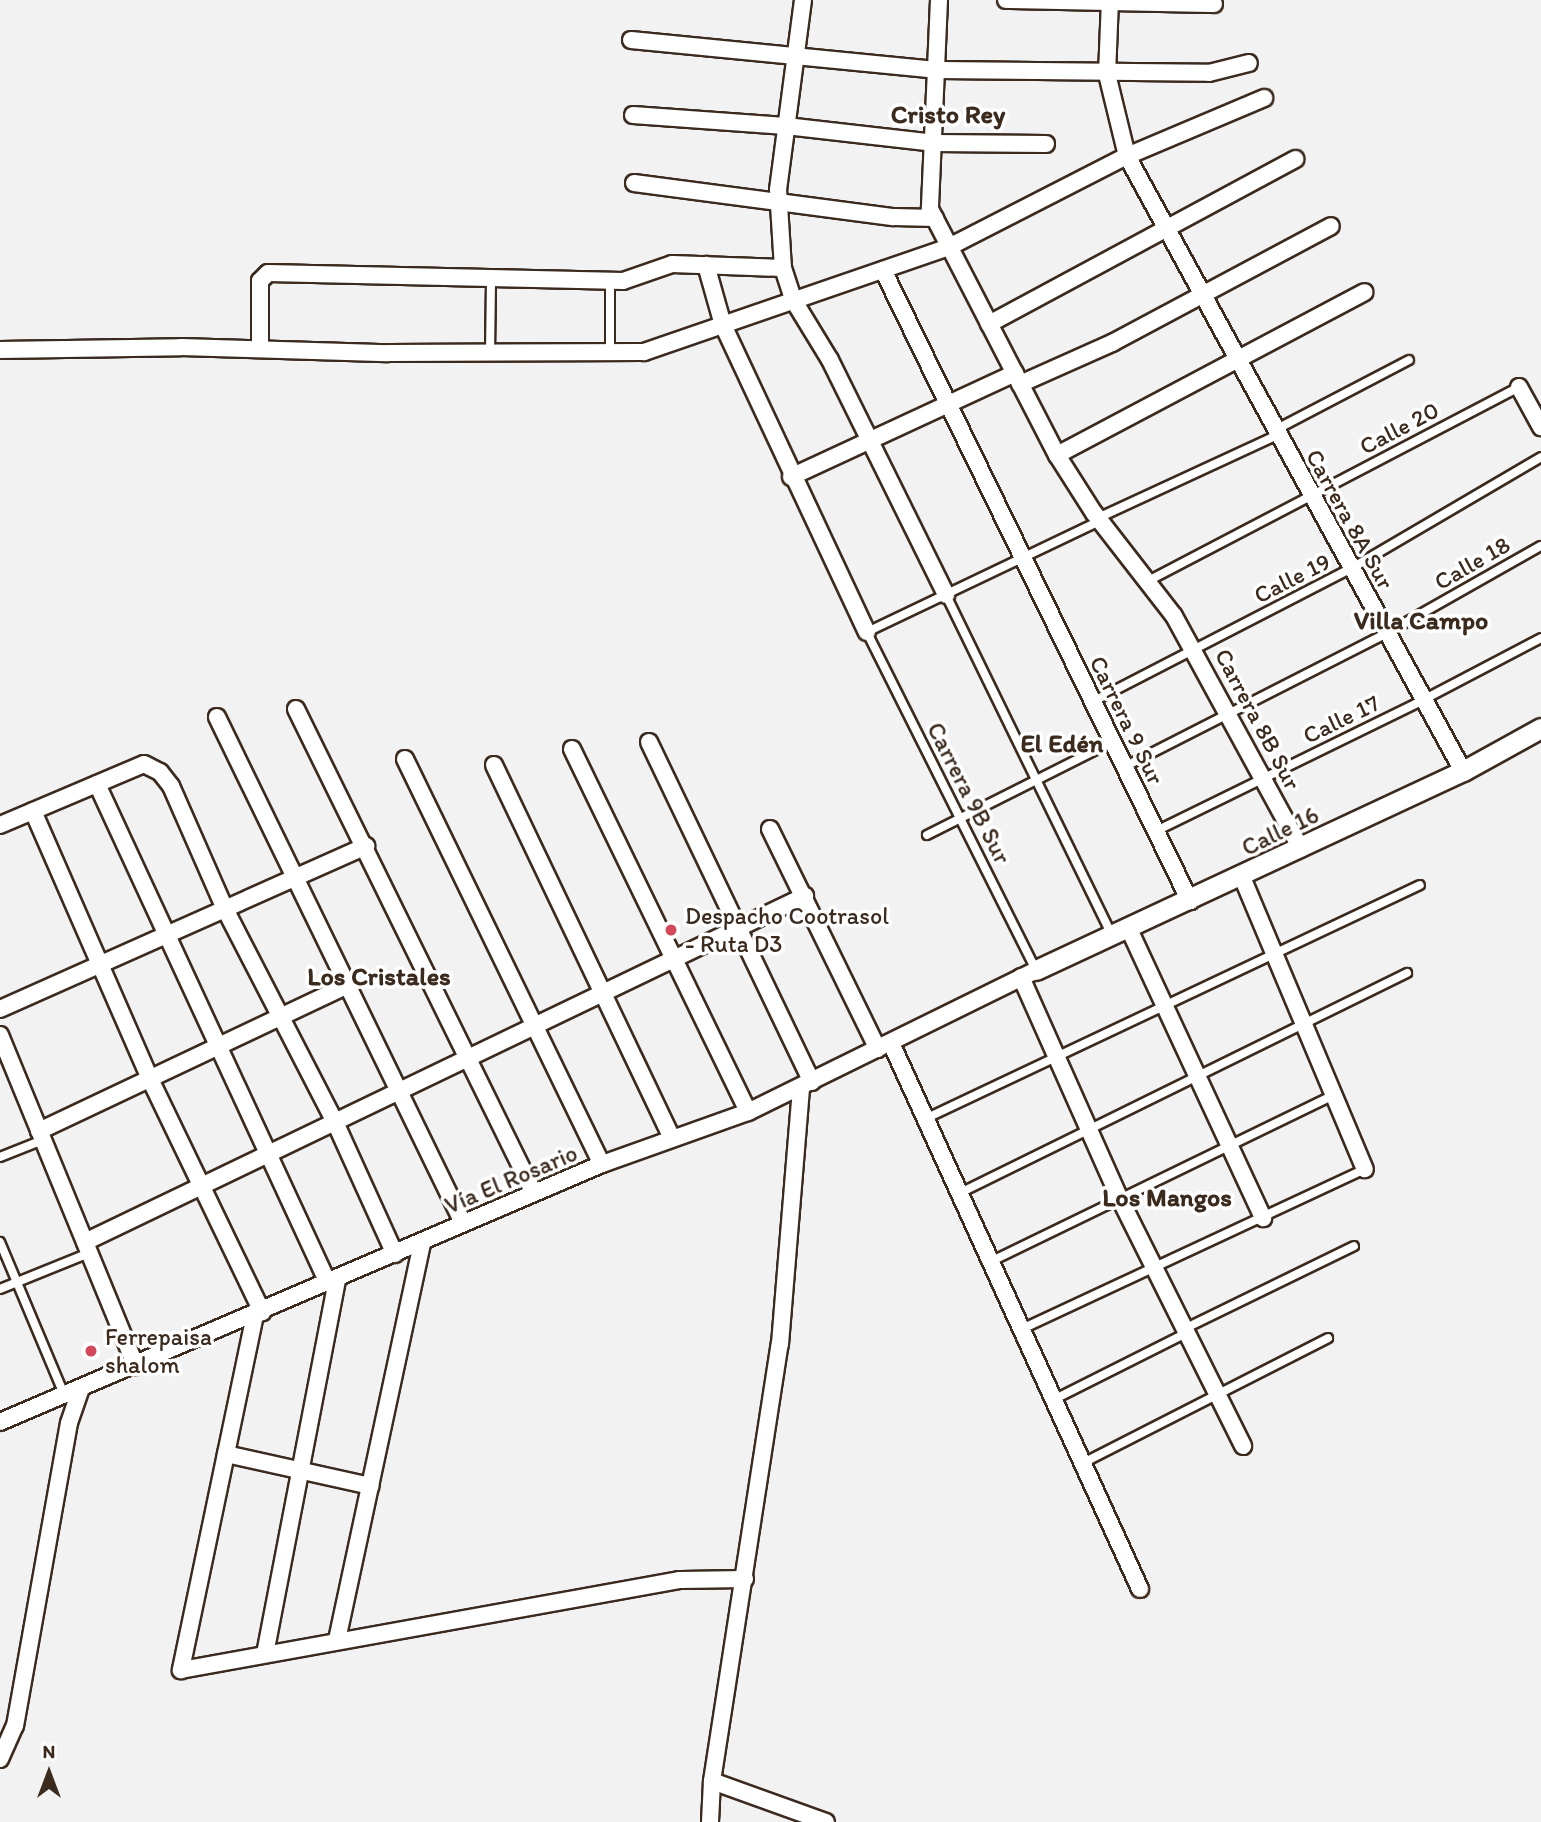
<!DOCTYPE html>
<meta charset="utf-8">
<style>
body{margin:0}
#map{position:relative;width:1541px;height:1822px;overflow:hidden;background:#f3f2f2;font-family:Itim,sans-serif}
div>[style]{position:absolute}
.roads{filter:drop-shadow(2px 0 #3b2a1e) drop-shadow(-2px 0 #3b2a1e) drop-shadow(0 2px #3b2a1e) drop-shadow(0 -2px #3b2a1e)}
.service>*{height:8px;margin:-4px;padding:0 4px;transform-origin:4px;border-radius:4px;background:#fff}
.minor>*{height:16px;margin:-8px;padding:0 8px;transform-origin:8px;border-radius:8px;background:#fff}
.tertiary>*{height:19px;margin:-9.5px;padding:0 9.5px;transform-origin:9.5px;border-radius:9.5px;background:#fff}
.dots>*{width:19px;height:19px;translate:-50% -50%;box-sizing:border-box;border:4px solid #fff;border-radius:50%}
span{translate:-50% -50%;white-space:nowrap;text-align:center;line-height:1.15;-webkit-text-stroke:7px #fff;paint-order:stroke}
.street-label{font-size:24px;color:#3b2a1e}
.poi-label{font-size:24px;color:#3b2a1e}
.left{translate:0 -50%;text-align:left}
.neighbourhood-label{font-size:26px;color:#3b2a1e;font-weight:700}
.north{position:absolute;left:14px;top:1738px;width:70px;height:70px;-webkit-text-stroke:5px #fff;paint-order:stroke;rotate:0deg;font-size:19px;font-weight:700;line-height:28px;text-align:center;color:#3b2a1e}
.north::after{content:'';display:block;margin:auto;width:24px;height:32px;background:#3b2a1e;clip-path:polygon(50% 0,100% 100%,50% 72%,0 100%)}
</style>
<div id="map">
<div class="roads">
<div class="service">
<div style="left:610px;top:352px;width:71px;rotate:-90deg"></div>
<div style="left:490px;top:353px;width:75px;rotate:-89.2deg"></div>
<div style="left:1275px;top:430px;width:151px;rotate:-27.6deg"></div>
<div style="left:1098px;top:518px;width:198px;rotate:-24.8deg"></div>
<div style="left:1148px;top:581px;width:419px;rotate:-27.6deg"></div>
<div style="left:946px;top:595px;width:378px;rotate:64deg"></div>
<div style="left:1092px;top:702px;width:292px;rotate:-27.3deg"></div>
<div style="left:1352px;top:568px;width:219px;rotate:-30.4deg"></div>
<div style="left:1124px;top:767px;width:295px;rotate:-27deg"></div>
<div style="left:1387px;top:633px;width:177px;rotate:-29.5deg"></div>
<div style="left:1156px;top:831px;width:297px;rotate:-26.1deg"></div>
<div style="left:1423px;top:700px;width:133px;rotate:-27.7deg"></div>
<div style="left:927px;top:835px;width:207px;rotate:-26.7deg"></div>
<div style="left:1036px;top:970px;width:378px;rotate:-116.6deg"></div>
<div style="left:867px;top:632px;width:258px;rotate:-25.5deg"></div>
<div style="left:927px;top:1118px;width:545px;rotate:-25.3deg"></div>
<div style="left:0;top:1157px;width:46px;rotate:-21.6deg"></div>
<div style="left:962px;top:1192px;width:496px;rotate:-26.2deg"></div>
<div style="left:0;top:1242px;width:168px;rotate:67.2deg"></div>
<div style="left:994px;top:1260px;width:378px;rotate:-25.9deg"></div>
<div style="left:0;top:1289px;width:96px;rotate:-22deg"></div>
<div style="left:1024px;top:1328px;width:376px;rotate:-25deg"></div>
<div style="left:1184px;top:1329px;width:189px;rotate:-26deg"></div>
<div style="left:1055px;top:1399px;width:147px;rotate:-26.7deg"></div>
<div style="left:1083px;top:1463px;width:275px;rotate:-27deg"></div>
</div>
<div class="minor">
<div style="left:803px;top:0;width:191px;rotate:97.5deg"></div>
<div style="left:778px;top:189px;width:79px;rotate:86.4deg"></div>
<div style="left:783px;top:268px;width:35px;rotate:72deg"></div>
<div style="left:794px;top:301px;width:69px;rotate:58.6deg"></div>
<div style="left:830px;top:360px;width:262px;rotate:63.7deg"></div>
<div style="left:939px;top:0;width:209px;rotate:92.5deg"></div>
<div style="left:930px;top:209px;width:277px;rotate:62.7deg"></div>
<div style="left:1057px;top:455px;width:69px;rotate:57.5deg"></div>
<div style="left:1094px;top:513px;width:130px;rotate:52.2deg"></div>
<div style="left:1174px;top:616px;width:265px;rotate:61.4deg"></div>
<div style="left:1006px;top:0;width:208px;rotate:1.1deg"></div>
<div style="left:1110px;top:0;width:74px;rotate:92.3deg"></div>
<div style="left:1107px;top:74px;width:84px;rotate:76.3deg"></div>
<div style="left:1127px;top:156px;width:701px;rotate:61.35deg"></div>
<div style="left:631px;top:40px;width:309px;rotate:5.6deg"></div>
<div style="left:939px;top:70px;width:270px;rotate:0.6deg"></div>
<div style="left:1209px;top:73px;width:41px;rotate:-14deg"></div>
<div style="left:633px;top:115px;width:153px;rotate:4.1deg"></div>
<div style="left:786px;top:126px;width:150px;rotate:6.5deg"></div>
<div style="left:935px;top:143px;width:111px;rotate:0.5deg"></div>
<div style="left:634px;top:183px;width:262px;rotate:7.5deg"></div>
<div style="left:894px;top:217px;width:41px;rotate:1.4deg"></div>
<div style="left:706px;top:265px;width:62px;rotate:74.2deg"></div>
<div style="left:723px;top:325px;width:339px;rotate:64.9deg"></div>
<div style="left:883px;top:270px;width:702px;rotate:64.06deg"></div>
<div style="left:989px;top:324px;width:348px;rotate:-28.3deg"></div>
<div style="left:260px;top:349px;width:68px;rotate:-90deg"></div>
<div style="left:260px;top:281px;width:11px;rotate:-45deg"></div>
<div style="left:268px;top:273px;width:355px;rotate:1.3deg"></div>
<div style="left:623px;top:281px;width:52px;rotate:-19.1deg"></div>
<div style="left:672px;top:264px;width:111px;rotate:2.1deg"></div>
<div style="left:0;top:350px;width:181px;rotate:-0.9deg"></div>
<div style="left:181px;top:347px;width:207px;rotate:1.7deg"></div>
<div style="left:388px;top:353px;width:256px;rotate:-0.2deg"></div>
<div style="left:644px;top:352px;width:323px;rotate:-19deg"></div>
<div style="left:949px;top:247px;width:200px;rotate:-27.1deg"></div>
<div style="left:1127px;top:156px;width:149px;rotate:-22.9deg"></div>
<div style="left:1020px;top:384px;width:101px;rotate:-24deg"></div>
<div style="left:1112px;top:343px;width:248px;rotate:-28.1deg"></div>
<div style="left:1519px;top:387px;width:46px;rotate:61.2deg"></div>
<div style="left:1057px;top:455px;width:348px;rotate:-27.9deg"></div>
<div style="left:791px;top:477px;width:247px;rotate:-24.9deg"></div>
<div style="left:296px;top:709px;width:539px;rotate:63.82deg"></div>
<div style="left:217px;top:717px;width:563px;rotate:64.07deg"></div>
<div style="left:649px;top:742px;width:377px;rotate:64.4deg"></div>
<div style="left:572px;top:749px;width:403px;rotate:64.1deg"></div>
<div style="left:405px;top:759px;width:450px;rotate:64.1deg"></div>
<div style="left:494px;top:765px;width:413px;rotate:64.5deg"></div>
<div style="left:97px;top:784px;width:550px;rotate:65.16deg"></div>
<div style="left:33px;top:811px;width:292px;rotate:66.4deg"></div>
<div style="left:150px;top:1079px;width:259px;rotate:64.3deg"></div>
<div style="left:0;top:825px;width:156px;rotate:-23deg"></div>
<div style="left:144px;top:764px;width:18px;rotate:27deg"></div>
<div style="left:160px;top:772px;width:18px;rotate:52deg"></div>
<div style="left:171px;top:786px;width:134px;rotate:66.3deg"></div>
<div style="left:225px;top:909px;width:240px;rotate:62.7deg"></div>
<div style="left:335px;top:1122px;width:145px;rotate:65.6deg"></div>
<div style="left:770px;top:829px;width:245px;rotate:63.9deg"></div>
<div style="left:1242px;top:877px;width:317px;rotate:67.2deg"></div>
<div style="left:1129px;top:929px;width:319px;rotate:65.1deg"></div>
<div style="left:1021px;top:977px;width:243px;rotate:66deg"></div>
<div style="left:1120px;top:1199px;width:276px;rotate:63.5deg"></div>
<div style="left:0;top:1009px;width:401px;rotate:-24deg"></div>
<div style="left:0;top:1035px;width:358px;rotate:67.7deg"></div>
<div style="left:891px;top:1043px;width:600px;rotate:65.48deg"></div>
<div style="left:39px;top:1131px;width:344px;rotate:-25.3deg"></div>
<div style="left:85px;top:1242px;width:799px;rotate:-25.67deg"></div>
<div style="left:255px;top:1315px;width:363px;rotate:101.8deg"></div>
<div style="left:181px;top:1670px;width:506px;rotate:-10.24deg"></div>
<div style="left:679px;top:1580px;width:66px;rotate:-0.9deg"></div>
<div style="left:0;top:1422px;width:655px;rotate:-23.2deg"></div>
<div style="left:602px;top:1164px;width:155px;rotate:-19.6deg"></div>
<div style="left:748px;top:1112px;width:321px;rotate:-26.2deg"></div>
<div style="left:226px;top:1454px;width:148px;rotate:12.5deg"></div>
<div style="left:337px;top:1640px;width:407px;rotate:-77.9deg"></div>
<div style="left:265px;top:1654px;width:382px;rotate:-79.1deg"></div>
<div style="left:0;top:1759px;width:36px;rotate:-66deg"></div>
<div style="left:15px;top:1726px;width:308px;rotate:-79.9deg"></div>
<div style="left:69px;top:1423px;width:34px;rotate:-71deg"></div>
<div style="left:712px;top:1781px;width:121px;rotate:19.8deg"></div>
<div style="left:710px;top:1822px;width:41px;rotate:-87.2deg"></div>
<div style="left:712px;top:1781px;width:442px;rotate:-81.2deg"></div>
<div style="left:780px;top:1344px;width:257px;rotate:-85.3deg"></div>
</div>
<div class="tertiary">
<div style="left:1036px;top:970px;width:471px;rotate:-25deg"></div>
<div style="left:1463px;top:771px;width:89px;rotate:-28.9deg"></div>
</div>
</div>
<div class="dots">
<div style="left:671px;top:930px;background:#d1495b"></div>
<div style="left:91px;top:1351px;background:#d1495b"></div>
</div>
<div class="street-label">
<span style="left:1399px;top:428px;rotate:-28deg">Calle 20</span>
<span style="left:1350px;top:519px;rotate:61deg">Carrera 8A Sur</span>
<span style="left:1472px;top:563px;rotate:-30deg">Calle 18</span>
<span style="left:1292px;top:578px;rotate:-27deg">Calle 19</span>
<span style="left:1258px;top:719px;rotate:62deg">Carrera 8B Sur</span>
<span style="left:1341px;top:719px;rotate:-26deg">Calle 17</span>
<span style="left:1127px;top:720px;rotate:64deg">Carrera 9 Sur</span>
<span style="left:969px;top:793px;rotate:63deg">Carrera 9B Sur</span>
<span style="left:1280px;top:831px;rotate:-26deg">Calle 16</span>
<span style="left:511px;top:1179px;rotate:-23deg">Vía El Rosario</span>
</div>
<div class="poi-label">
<span class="left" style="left:685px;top:930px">Despacho Cootrasol<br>- Ruta D3</span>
<span class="left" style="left:105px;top:1351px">Ferrepaisa<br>shalom</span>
</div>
<div class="neighbourhood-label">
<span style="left:948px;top:115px">Cristo Rey</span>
<span style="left:1421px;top:621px">Villa Campo</span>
<span style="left:1062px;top:744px">El Edén</span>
<span style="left:379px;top:977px">Los Cristales</span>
<span style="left:1167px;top:1198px">Los Mangos</span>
</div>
<div class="north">N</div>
</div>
